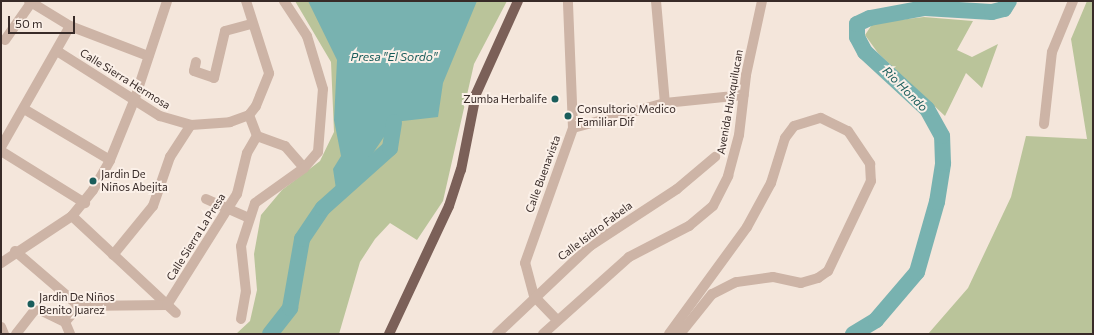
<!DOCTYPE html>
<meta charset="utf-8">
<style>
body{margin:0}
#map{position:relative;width:1094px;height:335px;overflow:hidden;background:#f4e6db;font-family:Commissioner,sans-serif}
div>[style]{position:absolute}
.green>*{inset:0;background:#bac49a}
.water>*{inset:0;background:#78b2b0}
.river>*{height:16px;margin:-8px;padding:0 8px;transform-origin:8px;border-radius:8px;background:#78b2b0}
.minor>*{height:10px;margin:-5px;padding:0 5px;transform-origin:5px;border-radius:5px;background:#cdb4a6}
.major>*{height:10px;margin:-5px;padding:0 5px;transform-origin:5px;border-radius:5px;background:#7b6058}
.dots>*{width:11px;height:11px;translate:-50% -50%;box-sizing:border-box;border:2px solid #fbf0e8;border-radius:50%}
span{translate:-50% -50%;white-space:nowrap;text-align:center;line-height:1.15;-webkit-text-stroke:4px #fbf0e8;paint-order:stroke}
.street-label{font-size:11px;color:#382b28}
.poi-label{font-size:11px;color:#382b28}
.right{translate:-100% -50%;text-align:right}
.left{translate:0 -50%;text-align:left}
.water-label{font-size:12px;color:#1a5d5b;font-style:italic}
.frame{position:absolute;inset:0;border:2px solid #382b28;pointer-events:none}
.scale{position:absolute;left:8px;top:16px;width:67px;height:18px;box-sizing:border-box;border:2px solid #382b28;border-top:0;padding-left:5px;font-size:12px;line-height:14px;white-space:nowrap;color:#382b28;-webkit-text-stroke:3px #fbf0e8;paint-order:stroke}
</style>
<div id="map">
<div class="green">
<div style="clip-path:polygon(295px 1px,507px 1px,474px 64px,443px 201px,417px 240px,390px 223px,375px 239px,360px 262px,339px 334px,236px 334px,250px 321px,257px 290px,254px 254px,261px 215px,282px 190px,320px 161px,334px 132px,331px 62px)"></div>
<div style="clip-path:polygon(1087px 1px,1093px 1px,1093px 334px,928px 334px,968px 288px,1011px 197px,1026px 136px,1087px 139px,1071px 39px)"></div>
<div style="clip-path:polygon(924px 17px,973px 21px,957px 50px,972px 57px,998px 44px,982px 88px,966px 73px,945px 116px,878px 53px,865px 35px,873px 23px)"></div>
</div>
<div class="water">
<div style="clip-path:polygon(308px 1px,477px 1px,443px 83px,438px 117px,394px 122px,367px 162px,336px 189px,333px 169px,341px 156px,334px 120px,337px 60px)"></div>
</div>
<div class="river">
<div style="left:270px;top:334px;width:33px;rotate:-52deg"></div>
<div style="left:290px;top:308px;width:70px;rotate:-80.1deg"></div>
<div style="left:302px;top:239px;width:37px;rotate:-56deg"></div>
<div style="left:323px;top:208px;width:90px;rotate:-41.8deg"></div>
<div style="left:390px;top:148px;width:26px;rotate:-81deg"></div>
<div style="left:853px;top:334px;width:27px;rotate:-31deg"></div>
<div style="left:876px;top:320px;width:63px;rotate:-49.5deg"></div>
<div style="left:917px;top:272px;width:73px;rotate:-74.1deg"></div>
<div style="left:937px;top:202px;width:39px;rotate:-81deg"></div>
<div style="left:943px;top:163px;width:27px;rotate:-92deg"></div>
<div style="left:942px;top:136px;width:31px;rotate:-119deg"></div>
<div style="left:927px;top:109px;width:84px;rotate:-137.4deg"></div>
<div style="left:865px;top:52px;width:17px;rotate:-118deg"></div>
<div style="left:857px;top:37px;width:13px;rotate:-90deg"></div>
<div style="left:857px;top:24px;width:14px;rotate:-25deg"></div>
<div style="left:870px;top:18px;width:56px;rotate:-10.3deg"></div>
<div style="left:925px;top:8px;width:67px;rotate:3.4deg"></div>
<div style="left:992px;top:12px;width:12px;rotate:-14deg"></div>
<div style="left:1004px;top:9px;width:9px;rotate:-58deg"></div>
</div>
<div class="minor">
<div style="left:29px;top:1px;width:48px;rotate:31.4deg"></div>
<div style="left:70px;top:26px;width:84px;rotate:21deg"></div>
<div style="left:656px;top:1px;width:102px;rotate:85deg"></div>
<div style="left:5px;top:40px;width:45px;rotate:-54.9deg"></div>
<div style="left:57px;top:51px;width:122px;rotate:32.3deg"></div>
<div style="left:160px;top:116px;width:32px;rotate:16deg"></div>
<div style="left:191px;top:125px;width:39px;rotate:-4deg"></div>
<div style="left:230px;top:122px;width:20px;rotate:-20deg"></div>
<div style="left:249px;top:115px;width:11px;rotate:-52deg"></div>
<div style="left:256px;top:106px;width:35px;rotate:-68deg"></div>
<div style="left:269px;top:73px;width:76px;rotate:-107.7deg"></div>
<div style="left:196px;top:62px;width:9px;rotate:103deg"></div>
<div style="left:194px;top:71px;width:21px;rotate:19deg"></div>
<div style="left:214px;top:78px;width:48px;rotate:-76.8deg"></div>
<div style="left:225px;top:31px;width:27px;rotate:-15deg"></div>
<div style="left:24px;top:109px;width:100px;rotate:30.7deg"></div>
<div style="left:249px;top:115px;width:22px;rotate:69deg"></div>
<div style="left:257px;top:136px;width:30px;rotate:20deg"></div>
<div style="left:285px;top:146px;width:29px;rotate:49deg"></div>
<div style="left:1044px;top:124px;width:72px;rotate:-83.7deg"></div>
<div style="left:1052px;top:52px;width:55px;rotate:-67.6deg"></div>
<div style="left:573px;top:128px;width:95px;rotate:-15.2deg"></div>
<div style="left:665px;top:103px;width:79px;rotate:-5.8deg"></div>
<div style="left:1px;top:147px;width:139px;rotate:-60.3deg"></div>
<div style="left:1px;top:151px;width:99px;rotate:31.8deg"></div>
<div style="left:206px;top:199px;width:47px;rotate:23.8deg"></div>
<div style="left:72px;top:216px;width:142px;rotate:43deg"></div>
<div style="left:15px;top:251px;width:84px;rotate:40.7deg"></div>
<div style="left:113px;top:255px;width:63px;rotate:-50.8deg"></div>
<div style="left:153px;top:206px;width:52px;rotate:-70.9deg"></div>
<div style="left:170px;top:157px;width:38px;rotate:-57deg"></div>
<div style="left:1px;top:263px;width:85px;rotate:-33.5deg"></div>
<div style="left:72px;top:216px;width:33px;rotate:-51deg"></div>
<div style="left:93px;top:190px;width:34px;rotate:-60deg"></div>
<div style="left:110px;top:160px;width:64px;rotate:-67.9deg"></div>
<div style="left:134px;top:101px;width:105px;rotate:-71.7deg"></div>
<div style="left:79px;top:306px;width:88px;rotate:-0.7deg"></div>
<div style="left:167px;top:305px;width:131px;rotate:-57.8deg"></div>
<div style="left:237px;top:194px;width:42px;rotate:-76.3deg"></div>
<div style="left:247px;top:153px;width:20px;rotate:-60deg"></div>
<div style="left:241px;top:319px;width:27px;rotate:-80deg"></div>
<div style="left:246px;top:292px;width:46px;rotate:-96.2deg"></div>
<div style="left:241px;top:246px;width:45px;rotate:-72deg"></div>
<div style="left:255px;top:203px;width:60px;rotate:-35.5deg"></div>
<div style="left:304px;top:168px;width:21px;rotate:-49deg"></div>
<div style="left:318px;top:152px;width:63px;rotate:-85.5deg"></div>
<div style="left:323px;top:89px;width:55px;rotate:-106.8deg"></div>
<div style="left:307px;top:36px;width:42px;rotate:-123.3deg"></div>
<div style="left:557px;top:320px;width:33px;rotate:-134deg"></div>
<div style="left:534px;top:296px;width:34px;rotate:-105deg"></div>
<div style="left:525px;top:263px;width:143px;rotate:-70.4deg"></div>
<div style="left:573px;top:128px;width:127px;rotate:-92.3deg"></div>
<div style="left:65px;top:322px;width:21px;rotate:-49deg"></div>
<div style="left:65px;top:322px;width:13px;rotate:67deg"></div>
<div style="left:1px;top:327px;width:8px;rotate:67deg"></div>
<div style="left:16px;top:334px;width:33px;rotate:-52deg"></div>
<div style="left:36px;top:308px;width:32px;rotate:26deg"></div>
<div style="left:497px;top:334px;width:128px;rotate:-43.4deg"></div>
<div style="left:590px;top:246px;width:104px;rotate:-33.2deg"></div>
<div style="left:677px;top:189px;width:50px;rotate:-40.1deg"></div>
<div style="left:543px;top:334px;width:115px;rotate:-41.8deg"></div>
<div style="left:629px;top:257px;width:68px;rotate:-27.3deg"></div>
<div style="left:689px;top:226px;width:31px;rotate:-40deg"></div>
<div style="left:713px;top:206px;width:34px;rotate:-63deg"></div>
<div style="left:728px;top:176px;width:42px;rotate:-75deg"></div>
<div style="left:739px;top:135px;width:60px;rotate:-83.3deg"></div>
<div style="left:746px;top:75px;width:76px;rotate:-77.8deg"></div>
<div style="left:669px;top:334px;width:132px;rotate:-53.9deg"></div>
<div style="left:747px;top:227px;width:50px;rotate:-61.4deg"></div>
<div style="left:771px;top:183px;width:47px;rotate:-72.7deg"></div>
<div style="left:785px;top:138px;width:15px;rotate:-53deg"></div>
<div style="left:794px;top:126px;width:28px;rotate:-17deg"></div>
<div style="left:821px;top:118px;width:30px;rotate:26deg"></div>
<div style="left:848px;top:131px;width:40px;rotate:56deg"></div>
<div style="left:870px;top:164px;width:17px;rotate:87deg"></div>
<div style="left:871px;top:181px;width:100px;rotate:115.5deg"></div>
<div style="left:828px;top:271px;width:12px;rotate:145deg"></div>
<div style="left:818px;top:278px;width:18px;rotate:164deg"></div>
<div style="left:801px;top:283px;width:29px;rotate:-168deg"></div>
<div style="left:773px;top:277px;width:37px;rotate:172deg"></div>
<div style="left:736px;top:282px;width:27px;rotate:153deg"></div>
<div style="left:712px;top:294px;width:51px;rotate:128.7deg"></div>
</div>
<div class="major">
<div style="left:389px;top:334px;width:141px;rotate:-64.9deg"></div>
<div style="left:449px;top:206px;width:38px;rotate:-72deg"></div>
<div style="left:461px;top:170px;width:77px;rotate:-78.8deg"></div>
<div style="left:476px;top:94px;width:102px;rotate:-65.7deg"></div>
</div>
<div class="dots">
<div style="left:555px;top:99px;background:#1a5d5b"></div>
<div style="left:568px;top:116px;background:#1a5d5b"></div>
<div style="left:93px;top:181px;background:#1a5d5b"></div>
<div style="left:31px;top:304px;background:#1a5d5b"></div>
</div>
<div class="street-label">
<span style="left:125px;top:79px;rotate:32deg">Calle Sierra Hermosa</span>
<span style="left:730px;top:102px;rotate:-80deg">Avenida Huixquilucan</span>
<span style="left:543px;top:174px;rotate:-70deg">Calle Buenavista</span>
<span style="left:595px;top:231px;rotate:-37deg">Calle Isidro Fabela</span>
<span style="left:196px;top:237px;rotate:-58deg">Calle Sierra La Presa</span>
</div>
<div class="poi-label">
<span class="right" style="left:547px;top:99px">Zumba Herbalife</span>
<span class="left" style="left:577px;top:116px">Consultorio Medico<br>Familiar Dif</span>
<span class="left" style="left:101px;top:181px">Jardin De<br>Niños Abejita</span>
<span class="left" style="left:39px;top:304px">Jardin De Niños<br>Benito Juarez</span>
</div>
<div class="water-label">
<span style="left:394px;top:57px">Presa "El Sordo"</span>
<span style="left:905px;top:89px;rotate:45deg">Rio Hondo</span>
</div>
<div class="frame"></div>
<div class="scale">50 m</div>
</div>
